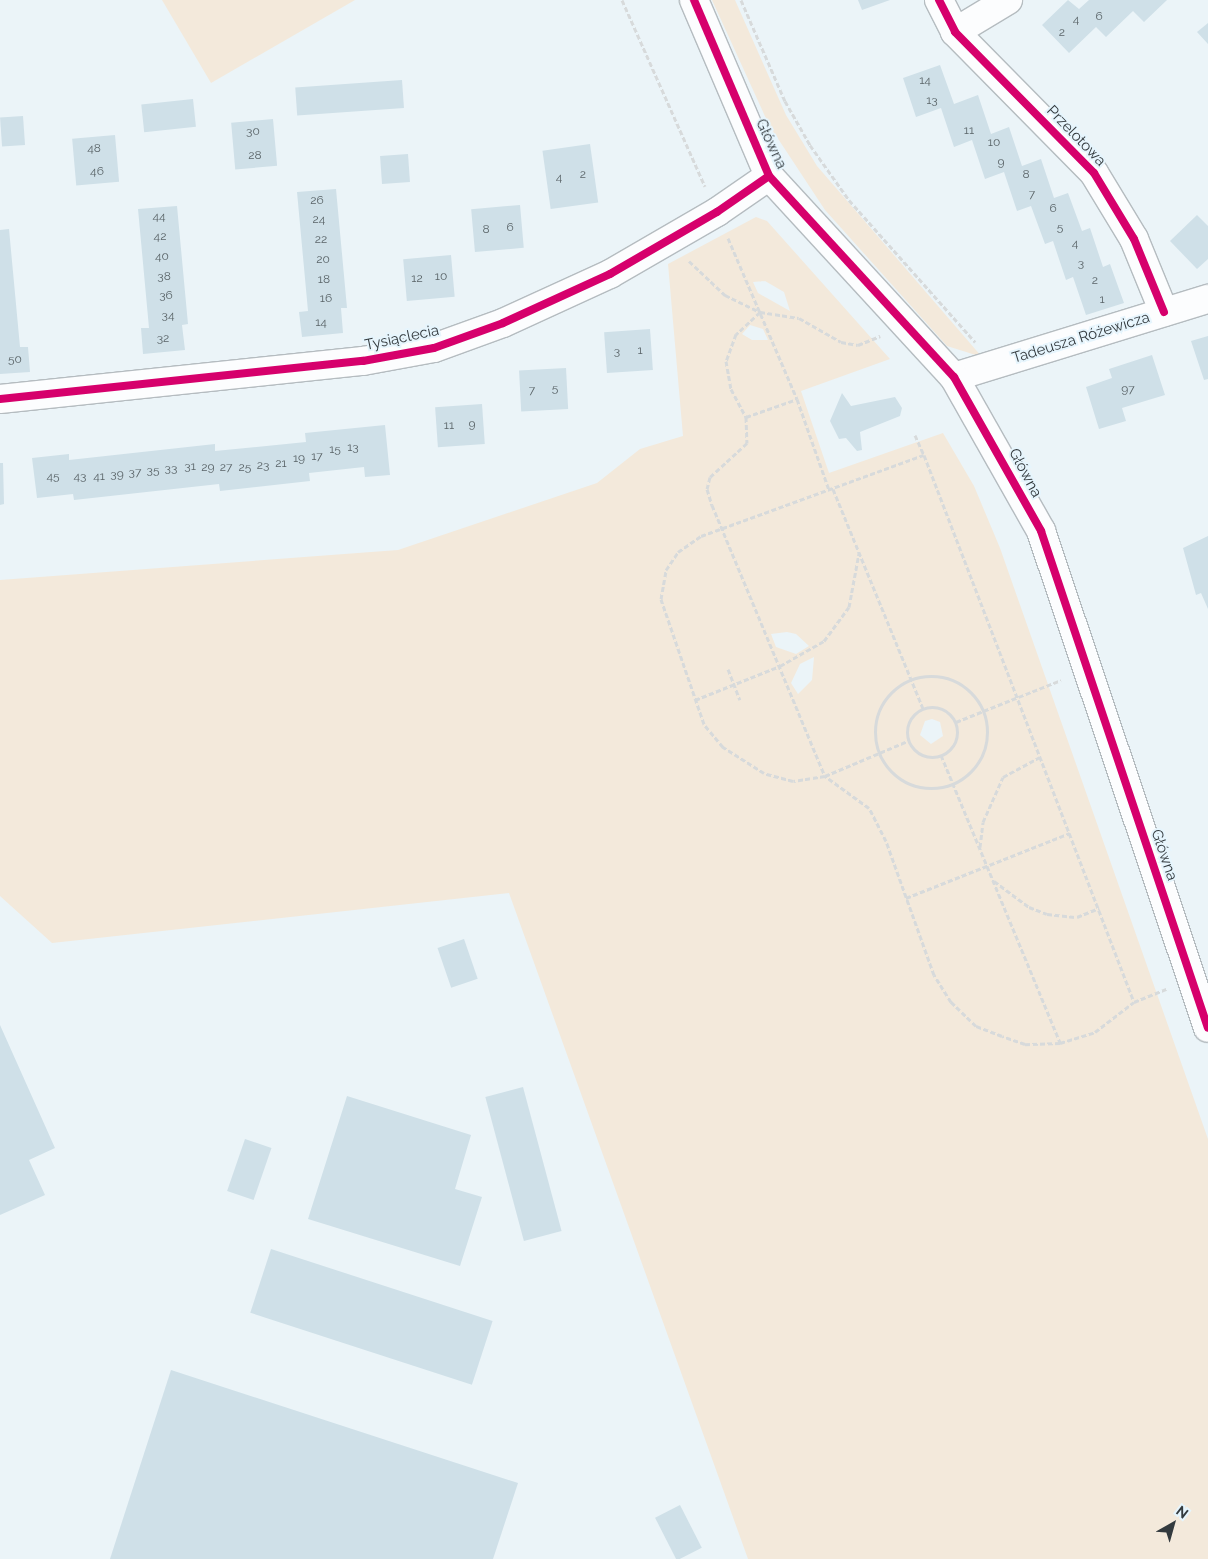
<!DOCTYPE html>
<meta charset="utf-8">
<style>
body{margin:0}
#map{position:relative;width:1208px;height:1559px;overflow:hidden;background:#ebf4f8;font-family:Raleway,sans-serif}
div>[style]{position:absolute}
.green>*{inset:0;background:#f3e9db}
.building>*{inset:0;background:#cfe0e8;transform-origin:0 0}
.path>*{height:3px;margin-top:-1.5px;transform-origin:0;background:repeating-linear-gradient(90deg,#d7dadb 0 5px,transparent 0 7.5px)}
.path>.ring{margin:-1.5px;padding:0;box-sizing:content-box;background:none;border:3px solid #d7dadb;border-radius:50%}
.roads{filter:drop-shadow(1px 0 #b5bcc0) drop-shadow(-1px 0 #b5bcc0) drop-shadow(0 1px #b5bcc0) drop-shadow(0 -1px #b5bcc0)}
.street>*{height:28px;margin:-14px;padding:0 14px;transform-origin:14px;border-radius:14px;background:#fcfdfe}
.secondary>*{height:28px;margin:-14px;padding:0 14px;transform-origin:14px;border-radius:14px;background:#fcfdfe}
.cycleway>*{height:8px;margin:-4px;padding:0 4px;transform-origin:4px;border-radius:4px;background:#d6006c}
span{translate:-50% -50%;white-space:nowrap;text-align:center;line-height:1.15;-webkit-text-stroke:4px #e6f5fd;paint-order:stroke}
.number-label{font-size:12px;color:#5a6468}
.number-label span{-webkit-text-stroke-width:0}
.street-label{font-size:15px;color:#333a3e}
.north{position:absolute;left:1148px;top:1499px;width:50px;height:50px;-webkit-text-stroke:4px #e6f5fd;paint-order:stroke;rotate:38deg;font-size:14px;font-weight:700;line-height:20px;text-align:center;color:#333a3e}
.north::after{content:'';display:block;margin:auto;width:18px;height:22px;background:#333a3e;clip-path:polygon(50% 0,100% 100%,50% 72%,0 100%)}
</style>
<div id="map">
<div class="green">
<div style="clip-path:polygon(162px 0,355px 0,211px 83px)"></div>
<div style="clip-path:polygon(712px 0,735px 0,786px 115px,817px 166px,982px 357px,947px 346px,825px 210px,769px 125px)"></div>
<div style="clip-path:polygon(evenodd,756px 217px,767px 221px,890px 359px,801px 391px,829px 473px,943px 433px,974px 486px,1000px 548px,1208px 1139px,1208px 1559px,748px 1559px,509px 893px,52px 943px,0 896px,0 580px,398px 550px,597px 483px,640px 449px,683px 436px,668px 264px,756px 217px,765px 281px,784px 292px,790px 311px,758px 293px,753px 282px,765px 281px,756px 217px,750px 325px,763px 329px,768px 340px,752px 340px,742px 334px,750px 325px,756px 217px,787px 632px,796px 634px,809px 646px,796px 654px,776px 647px,771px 634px,787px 632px,756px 217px,814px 657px,812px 680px,798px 694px,791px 683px,800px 664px,814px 657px,756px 217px,932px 719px,940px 722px,943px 736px,931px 744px,920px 735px,925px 721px,932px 719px)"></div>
</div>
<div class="building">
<div style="clip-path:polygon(858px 0,890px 0,862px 10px)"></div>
<div style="clip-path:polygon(1068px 0,1079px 9px,1089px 0,1167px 0,1144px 22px,1133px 11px,1106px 37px,1096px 27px,1069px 53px,1042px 25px)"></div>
<div style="clip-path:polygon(1208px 23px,1208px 44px,1197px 32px)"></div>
<div style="clip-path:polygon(940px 65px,954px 104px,978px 95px,991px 134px,1009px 127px,1022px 166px,1041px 159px,1054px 198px,1068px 193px,1082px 231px,1090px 228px,1103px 267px,1110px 264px,1124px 303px,1086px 315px,1073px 277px,1066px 280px,1053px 241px,1045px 244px,1031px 206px,1017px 211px,1004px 172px,985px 179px,972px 140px,954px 147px,941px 108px,916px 117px,903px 78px)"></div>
<div style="left:402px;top:80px;width:28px;height:107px;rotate:86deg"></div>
<div style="left:193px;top:99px;width:28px;height:52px;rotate:84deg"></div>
<div style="left:23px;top:116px;width:29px;height:23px;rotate:86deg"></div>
<div style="left:273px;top:119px;width:47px;height:42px;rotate:85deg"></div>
<div style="left:115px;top:135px;width:47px;height:43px;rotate:85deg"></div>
<div style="left:590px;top:144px;width:59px;height:48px;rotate:82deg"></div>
<div style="left:408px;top:154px;width:28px;height:28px;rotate:86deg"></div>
<div style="clip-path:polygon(336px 189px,347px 308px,341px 308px,343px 333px,302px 337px,299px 312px,308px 311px,297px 192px)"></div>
<div style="left:520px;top:205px;width:43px;height:49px;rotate:85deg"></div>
<div style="clip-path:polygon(177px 206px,188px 324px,182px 325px,185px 350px,143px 354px,141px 328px,149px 328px,138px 209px)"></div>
<div style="clip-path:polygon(1197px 215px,1208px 226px,1208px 259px,1197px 269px,1170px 241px)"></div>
<div style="clip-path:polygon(9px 229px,20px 347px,28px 347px,30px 372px,0 374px,0 230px)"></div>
<div style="left:451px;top:255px;width:42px;height:48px;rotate:85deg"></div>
<div style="left:650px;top:329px;width:41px;height:46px;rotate:86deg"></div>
<div style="clip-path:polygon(1208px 336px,1208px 379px,1204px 380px,1191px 341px)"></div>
<div style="clip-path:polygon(1152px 355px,1165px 395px,1122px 408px,1126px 421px,1099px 429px,1086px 387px,1112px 378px,1109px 369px)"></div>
<div style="left:566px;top:368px;width:41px;height:47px;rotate:87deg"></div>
<div style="clip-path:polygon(842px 393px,851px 406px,895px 397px,902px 408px,900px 416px,860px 432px,862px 450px,857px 451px,846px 438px,839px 439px,830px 421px)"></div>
<div style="left:482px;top:404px;width:40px;height:47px;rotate:86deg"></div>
<div style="clip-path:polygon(385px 425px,390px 475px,365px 477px,364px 467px,309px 473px,310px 481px,220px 491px,219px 484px,74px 500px,73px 494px,37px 498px,32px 458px,69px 454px,69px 460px,215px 444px,215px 451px,306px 442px,305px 433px)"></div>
<div style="clip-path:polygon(0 463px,3px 463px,4px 504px,0 505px)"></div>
<div style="clip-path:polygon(1208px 536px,1208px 609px,1201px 593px,1196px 595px,1183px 548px)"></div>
<div style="left:464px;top:939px;width:42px;height:28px;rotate:71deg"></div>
<div style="clip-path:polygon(0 1025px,55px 1148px,29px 1160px,45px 1195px,0 1215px)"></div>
<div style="left:523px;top:1087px;width:149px;height:39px;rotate:75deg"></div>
<div style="clip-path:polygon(347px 1096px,471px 1135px,455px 1189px,482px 1197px,460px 1266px,308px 1219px)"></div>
<div style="left:245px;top:1139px;width:28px;height:55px;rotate:19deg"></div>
<div style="left:271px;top:1249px;width:233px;height:67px;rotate:18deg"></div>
<div style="clip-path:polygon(171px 1370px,518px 1483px,493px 1559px,110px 1559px)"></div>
<div style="left:680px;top:1505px;width:48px;height:28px;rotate:63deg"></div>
</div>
<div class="path">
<div style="left:622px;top:0;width:204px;rotate:66deg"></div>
<div style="left:741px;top:0;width:110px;rotate:66.5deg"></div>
<div style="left:785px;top:101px;width:51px;rotate:60.4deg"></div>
<div style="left:810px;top:145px;width:67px;rotate:54.7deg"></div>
<div style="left:849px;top:200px;width:190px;rotate:48.4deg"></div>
<div style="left:728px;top:238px;width:175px;rotate:66.8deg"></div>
<div style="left:797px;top:399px;width:96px;rotate:70.6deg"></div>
<div style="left:689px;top:261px;width:50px;rotate:43.4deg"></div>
<div style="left:725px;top:295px;width:39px;rotate:26deg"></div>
<div style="left:760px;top:312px;width:39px;rotate:9deg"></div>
<div style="left:799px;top:318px;width:48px;rotate:29.7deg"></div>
<div style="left:841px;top:342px;width:17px;rotate:10deg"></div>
<div style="left:858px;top:345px;width:24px;rotate:-22deg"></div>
<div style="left:760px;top:312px;width:33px;rotate:137deg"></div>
<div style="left:736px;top:334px;width:29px;rotate:110deg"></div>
<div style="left:726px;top:361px;width:28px;rotate:80deg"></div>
<div style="left:731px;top:389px;width:32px;rotate:62deg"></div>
<div style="left:746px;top:417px;width:26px;rotate:88deg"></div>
<div style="left:747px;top:443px;width:50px;rotate:137.4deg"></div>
<div style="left:710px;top:477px;width:12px;rotate:104deg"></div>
<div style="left:707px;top:489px;width:17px;rotate:73deg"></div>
<div style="left:712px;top:505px;width:294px;rotate:67.4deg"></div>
<div style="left:825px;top:776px;width:90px;rotate:-22.9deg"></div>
<div style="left:746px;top:417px;width:54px;rotate:-19.4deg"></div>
<div style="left:915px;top:435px;width:22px;rotate:66deg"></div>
<div style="left:833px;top:489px;width:237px;rotate:67.7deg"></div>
<div style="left:728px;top:669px;width:33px;rotate:69deg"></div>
<div class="ring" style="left:875px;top:676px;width:109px;height:109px"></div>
<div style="left:695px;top:700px;width:92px;rotate:-21.8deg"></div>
<div style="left:780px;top:666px;width:51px;rotate:-29.6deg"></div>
<div style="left:824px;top:641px;width:42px;rotate:-53.7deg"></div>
<div style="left:849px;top:607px;width:55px;rotate:-79.5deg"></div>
<div class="ring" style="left:907px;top:707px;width:47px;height:47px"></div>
<div style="left:956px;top:722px;width:113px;rotate:-21.8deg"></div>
<div style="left:941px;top:755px;width:312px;rotate:67.5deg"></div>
<div style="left:1060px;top:1043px;width:37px;rotate:-17deg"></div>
<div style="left:1095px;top:1032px;width:49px;rotate:-37.6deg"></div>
<div style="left:1134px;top:1002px;width:35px;rotate:-22deg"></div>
<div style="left:980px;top:847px;width:25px;rotate:-83deg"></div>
<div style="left:983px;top:822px;width:49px;rotate:-66deg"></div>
<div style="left:1003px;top:777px;width:42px;rotate:-28.4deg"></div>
<div style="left:994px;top:881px;width:44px;rotate:36.6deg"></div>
<div style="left:1029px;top:907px;width:19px;rotate:21deg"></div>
<div style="left:1047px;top:914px;width:30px;rotate:6deg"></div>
<div style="left:1077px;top:917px;width:24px;rotate:-22deg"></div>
<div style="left:906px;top:898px;width:176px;rotate:-21.6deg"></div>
<div style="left:1060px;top:1043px;width:35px;rotate:178deg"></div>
<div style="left:1025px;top:1044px;width:24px;rotate:-161deg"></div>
<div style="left:1002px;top:1036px;width:28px;rotate:-159deg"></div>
<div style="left:976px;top:1026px;width:35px;rotate:-136deg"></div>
<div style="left:951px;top:1002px;width:32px;rotate:-122deg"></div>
<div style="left:934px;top:975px;width:142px;rotate:-109.7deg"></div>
<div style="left:886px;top:841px;width:37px;rotate:-117deg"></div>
<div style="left:869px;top:808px;width:54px;rotate:-144deg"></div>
<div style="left:825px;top:776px;width:32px;rotate:171deg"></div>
<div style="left:793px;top:781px;width:30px;rotate:-165deg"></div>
<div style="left:764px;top:773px;width:49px;rotate:-147.6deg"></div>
<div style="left:723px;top:747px;width:30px;rotate:-130deg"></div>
<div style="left:704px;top:724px;width:132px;rotate:-109deg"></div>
<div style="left:661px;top:599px;width:29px;rotate:-80deg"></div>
<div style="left:666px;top:570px;width:22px;rotate:-56deg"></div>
<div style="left:678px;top:552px;width:28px;rotate:-35deg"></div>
<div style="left:701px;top:536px;width:237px;rotate:-20deg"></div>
<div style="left:924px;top:455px;width:586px;rotate:69deg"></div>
</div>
<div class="roads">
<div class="street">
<div style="left:939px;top:0;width:36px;rotate:63deg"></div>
<div style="left:955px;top:32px;width:198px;rotate:45.4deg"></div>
<div style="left:1094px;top:173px;width:77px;rotate:58.8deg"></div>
<div style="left:1134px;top:239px;width:79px;rotate:67.7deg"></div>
<div style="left:955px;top:32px;width:62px;rotate:-31.1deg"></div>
<div style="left:954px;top:377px;width:266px;rotate:-17.1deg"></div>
<div style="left:0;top:399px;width:365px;rotate:-6deg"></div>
<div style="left:363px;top:361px;width:72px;rotate:-10.4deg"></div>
<div style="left:434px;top:348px;width:73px;rotate:-19.9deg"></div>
<div style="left:503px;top:323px;width:118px;rotate:-24.6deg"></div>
<div style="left:610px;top:274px;width:124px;rotate:-30.1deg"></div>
<div style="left:717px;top:212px;width:63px;rotate:-34.7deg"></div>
</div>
<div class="secondary">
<div style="left:694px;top:0;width:191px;rotate:66.9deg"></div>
<div style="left:769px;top:176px;width:273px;rotate:47.4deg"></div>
<div style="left:954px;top:377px;width:177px;rotate:60.5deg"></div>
<div style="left:1041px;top:531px;width:524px;rotate:71.43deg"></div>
</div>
</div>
<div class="cycleway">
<div style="left:694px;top:0;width:191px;rotate:66.9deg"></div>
<div style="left:769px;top:176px;width:273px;rotate:47.4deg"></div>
<div style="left:954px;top:377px;width:177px;rotate:60.5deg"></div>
<div style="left:1041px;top:531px;width:524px;rotate:71.43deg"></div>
<div style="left:939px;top:0;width:36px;rotate:63deg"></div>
<div style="left:955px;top:32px;width:198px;rotate:45.4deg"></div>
<div style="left:1094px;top:173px;width:77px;rotate:58.8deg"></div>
<div style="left:1134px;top:239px;width:79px;rotate:67.7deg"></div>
<div style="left:0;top:399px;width:365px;rotate:-6deg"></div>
<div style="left:363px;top:361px;width:72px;rotate:-10.4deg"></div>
<div style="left:434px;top:348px;width:73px;rotate:-19.9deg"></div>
<div style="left:503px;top:323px;width:118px;rotate:-24.6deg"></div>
<div style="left:610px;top:274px;width:124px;rotate:-30.1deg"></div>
<div style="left:717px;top:212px;width:63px;rotate:-34.7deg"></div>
</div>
<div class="number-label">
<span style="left:1099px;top:17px">6</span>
<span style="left:1076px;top:20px">4</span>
<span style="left:1062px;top:33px">2</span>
<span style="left:925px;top:81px">14</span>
<span style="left:932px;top:101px">13</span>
<span style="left:969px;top:131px">11</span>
<span style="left:253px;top:132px">30</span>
<span style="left:994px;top:143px">10</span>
<span style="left:94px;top:149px">48</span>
<span style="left:255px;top:156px">28</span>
<span style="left:1001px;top:163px">9</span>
<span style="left:97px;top:172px">46</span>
<span style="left:583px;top:175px">2</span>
<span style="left:1026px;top:175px">8</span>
<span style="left:559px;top:178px">4</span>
<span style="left:1032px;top:195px">7</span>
<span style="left:317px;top:201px">26</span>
<span style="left:1053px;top:209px">6</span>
<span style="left:159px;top:217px">44</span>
<span style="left:319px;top:220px">24</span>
<span style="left:510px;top:228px">6</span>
<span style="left:1060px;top:228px">5</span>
<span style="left:486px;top:230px">8</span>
<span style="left:160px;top:237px">42</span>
<span style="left:321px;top:240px">22</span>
<span style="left:1075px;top:244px">4</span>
<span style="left:162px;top:257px">40</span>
<span style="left:323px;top:260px">20</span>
<span style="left:1081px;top:264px">3</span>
<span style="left:164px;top:277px">38</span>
<span style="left:441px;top:277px">10</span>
<span style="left:417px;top:279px">12</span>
<span style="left:324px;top:280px">18</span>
<span style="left:1095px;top:281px">2</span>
<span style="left:166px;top:296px">36</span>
<span style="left:326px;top:299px">16</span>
<span style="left:1102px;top:300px">1</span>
<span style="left:168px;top:316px">34</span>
<span style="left:321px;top:323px">14</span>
<span style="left:163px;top:339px">32</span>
<span style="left:640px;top:351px">1</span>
<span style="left:617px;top:352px">3</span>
<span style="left:15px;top:360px">50</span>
<span style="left:555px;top:389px">5</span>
<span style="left:1128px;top:390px">97</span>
<span style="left:532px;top:391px">7</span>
<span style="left:472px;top:425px">9</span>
<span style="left:449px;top:426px">11</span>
<span style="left:353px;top:448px">13</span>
<span style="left:335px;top:450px">15</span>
<span style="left:317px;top:457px">17</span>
<span style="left:299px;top:459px">19</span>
<span style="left:281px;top:464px">21</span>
<span style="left:263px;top:466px">23</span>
<span style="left:190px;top:467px">31</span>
<span style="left:208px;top:468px">29</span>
<span style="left:226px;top:468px">27</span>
<span style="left:245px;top:468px">25</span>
<span style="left:171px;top:469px">33</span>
<span style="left:153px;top:471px">35</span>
<span style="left:135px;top:473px">37</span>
<span style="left:117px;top:475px">39</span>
<span style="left:53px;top:477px">45</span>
<span style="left:80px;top:477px">43</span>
<span style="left:99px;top:477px">41</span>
</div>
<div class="street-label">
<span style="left:1076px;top:136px;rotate:46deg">Przelotowa</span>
<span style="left:771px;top:144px;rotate:65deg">Główna</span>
<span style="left:402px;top:338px;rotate:-12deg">Tysiąclecia</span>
<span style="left:1081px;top:338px;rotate:-17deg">Tadeusza Różewicza</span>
<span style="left:1025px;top:473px;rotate:62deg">Główna</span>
<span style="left:1164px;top:855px;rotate:71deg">Główna</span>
</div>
<div class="north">N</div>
</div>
